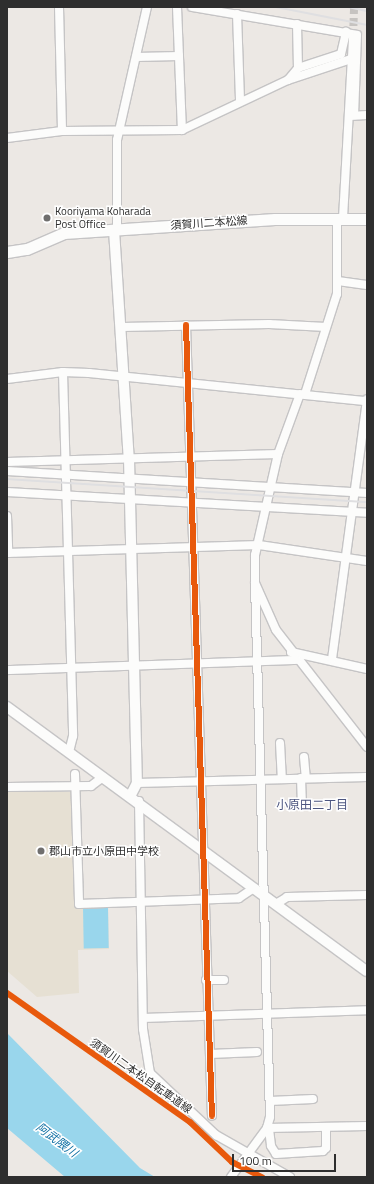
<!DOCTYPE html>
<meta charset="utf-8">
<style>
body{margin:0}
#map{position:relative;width:374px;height:1184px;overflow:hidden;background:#ece8e4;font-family:"Titillium Web","Noto Sans JP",sans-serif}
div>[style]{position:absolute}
.education>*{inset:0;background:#e6e0d3}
.water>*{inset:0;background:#99d6ec;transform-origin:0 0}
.minor-tunnel>*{height:8px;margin-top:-4px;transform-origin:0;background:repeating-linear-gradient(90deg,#c6c3c0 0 8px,transparent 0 12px)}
.roads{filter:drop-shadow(1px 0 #c5c4c5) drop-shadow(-1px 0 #c5c4c5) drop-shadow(0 1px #c5c4c5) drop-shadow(0 -1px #c5c4c5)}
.minor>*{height:8px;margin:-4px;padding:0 4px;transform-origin:4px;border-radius:4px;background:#fcfcfb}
.tertiary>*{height:10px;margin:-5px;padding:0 5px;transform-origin:5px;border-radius:5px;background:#fcfcfb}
.secondary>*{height:11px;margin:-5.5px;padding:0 5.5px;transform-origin:5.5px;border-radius:5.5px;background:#fcfcfb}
.rail>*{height:2px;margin:-1px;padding:0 1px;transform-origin:1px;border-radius:1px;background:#dfdfe1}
.cycleway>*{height:6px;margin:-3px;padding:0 3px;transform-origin:3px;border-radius:3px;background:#e8590c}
.dots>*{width:11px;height:11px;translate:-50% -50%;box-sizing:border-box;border:2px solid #fff;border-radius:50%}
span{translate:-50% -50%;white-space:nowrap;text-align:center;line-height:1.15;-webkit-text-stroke:3px #fff;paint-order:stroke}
.poi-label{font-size:11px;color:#2e2e2e}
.left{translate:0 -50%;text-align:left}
.street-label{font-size:11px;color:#2e2e2e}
.neighbourhood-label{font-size:12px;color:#4d5680}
.water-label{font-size:12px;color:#0d6fa3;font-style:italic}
.frame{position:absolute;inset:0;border:8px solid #2e2e2e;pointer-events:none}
.scale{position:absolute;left:232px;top:1154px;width:104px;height:18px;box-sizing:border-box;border:2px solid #2e2e2e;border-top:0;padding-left:5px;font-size:12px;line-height:14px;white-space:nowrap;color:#2e2e2e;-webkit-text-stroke:3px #fff;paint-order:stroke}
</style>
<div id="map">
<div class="education">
<div style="clip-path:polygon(7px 791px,72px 792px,76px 907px,108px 907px,109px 949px,78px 950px,79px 993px,37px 997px,7px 971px)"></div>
</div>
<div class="water">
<div style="left:108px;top:907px;width:41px;height:25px;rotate:89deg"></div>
<div style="clip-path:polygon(7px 1033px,140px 1168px,155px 1177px,65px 1177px,7px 1128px)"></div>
</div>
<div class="minor-tunnel">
<div style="left:353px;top:38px;width:31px;rotate:-88deg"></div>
</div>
<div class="roads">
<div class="minor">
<div style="left:59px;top:7px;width:124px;rotate:88.6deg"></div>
<div style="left:177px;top:7px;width:123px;rotate:87.7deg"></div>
<div style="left:192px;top:7px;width:167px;rotate:9.6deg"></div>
<div style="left:357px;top:35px;width:80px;rotate:92.1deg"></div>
<div style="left:237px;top:14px;width:87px;rotate:88deg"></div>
<div style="left:297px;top:24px;width:44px;rotate:88.7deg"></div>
<div style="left:136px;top:57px;width:43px;rotate:-1.3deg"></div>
<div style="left:288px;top:80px;width:16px;rotate:-50deg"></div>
<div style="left:298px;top:68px;width:45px;rotate:-18deg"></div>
<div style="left:341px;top:54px;width:23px;rotate:-77deg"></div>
<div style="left:350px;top:116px;width:17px;rotate:-3deg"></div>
<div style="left:7px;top:138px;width:55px;rotate:-7.3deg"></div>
<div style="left:62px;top:131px;width:120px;rotate:-0.5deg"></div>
<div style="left:182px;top:130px;width:117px;rotate:-25.3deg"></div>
<div style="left:288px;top:80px;width:66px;rotate:-18.4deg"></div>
<div style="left:343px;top:218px;width:180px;rotate:-86.8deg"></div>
<div style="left:117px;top:230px;width:90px;rotate:-90deg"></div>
<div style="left:117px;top:140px;width:136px;rotate:-77.3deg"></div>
<div style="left:338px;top:281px;width:29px;rotate:8deg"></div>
<div style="left:186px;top:325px;width:791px;rotate:88.12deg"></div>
<div style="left:122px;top:327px;width:147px;rotate:-1.2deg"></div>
<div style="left:269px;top:324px;width:57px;rotate:3deg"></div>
<div style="left:63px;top:372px;width:364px;rotate:88.4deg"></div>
<div style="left:73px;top:736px;width:16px;rotate:104deg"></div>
<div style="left:7px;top:379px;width:56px;rotate:-7.1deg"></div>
<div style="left:63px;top:372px;width:26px;rotate:2deg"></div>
<div style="left:89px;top:373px;width:279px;rotate:5.8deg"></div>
<div style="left:300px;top:394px;width:64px;rotate:110.1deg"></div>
<div style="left:278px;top:454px;width:104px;rotate:102.8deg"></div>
<div style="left:255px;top:555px;width:28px;rotate:90deg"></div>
<div style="left:255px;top:583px;width:51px;rotate:65.9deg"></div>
<div style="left:276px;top:630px;width:148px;rotate:52.1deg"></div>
<div style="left:305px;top:394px;width:105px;rotate:-72.3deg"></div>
<div style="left:337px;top:294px;width:76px;rotate:-90deg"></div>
<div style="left:7px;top:462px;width:271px;rotate:-1.7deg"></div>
<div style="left:7px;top:471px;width:361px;rotate:3.5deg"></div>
<div style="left:7px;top:492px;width:361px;rotate:3.3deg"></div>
<div style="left:7px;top:516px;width:37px;rotate:88deg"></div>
<div style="left:7px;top:553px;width:252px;rotate:-1.8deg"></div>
<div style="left:259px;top:545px;width:109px;rotate:8.4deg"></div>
<div style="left:291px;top:652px;width:78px;rotate:12.6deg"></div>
<div style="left:332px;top:659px;width:262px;rotate:-82.3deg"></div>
<div style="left:7px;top:670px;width:290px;rotate:-2deg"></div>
<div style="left:280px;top:743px;width:35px;rotate:87deg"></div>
<div style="left:304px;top:757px;width:21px;rotate:85deg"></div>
<div style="left:75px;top:774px;width:130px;rotate:88.2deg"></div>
<div style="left:79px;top:904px;width:160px;rotate:-2.1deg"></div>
<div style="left:239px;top:898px;width:18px;rotate:-34deg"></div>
<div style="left:301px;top:778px;width:26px;rotate:88deg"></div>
<div style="left:137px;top:783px;width:230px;rotate:-1.5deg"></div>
<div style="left:7px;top:787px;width:84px;rotate:-0.7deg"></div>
<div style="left:91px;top:786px;width:15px;rotate:-37deg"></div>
<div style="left:139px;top:801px;width:228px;rotate:89deg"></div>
<div style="left:143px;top:1029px;width:45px;rotate:81deg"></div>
<div style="left:150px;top:1073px;width:91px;rotate:43.2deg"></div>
<div style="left:216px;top:1135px;width:85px;rotate:29.6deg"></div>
<div style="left:276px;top:904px;width:13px;rotate:-32deg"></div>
<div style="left:287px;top:897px;width:80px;rotate:-1.4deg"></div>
<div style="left:206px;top:980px;width:18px"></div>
<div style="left:143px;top:1018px;width:224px;rotate:-2deg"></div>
<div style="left:210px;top:1054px;width:47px;rotate:-2.4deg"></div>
<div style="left:270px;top:1101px;width:43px;rotate:-2.7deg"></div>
<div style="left:267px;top:1128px;width:100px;rotate:-1.1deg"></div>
<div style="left:269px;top:1129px;width:17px;rotate:83deg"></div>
<div style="left:271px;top:1146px;width:9px;rotate:58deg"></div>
<div style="left:276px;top:1154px;width:47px;rotate:-3.7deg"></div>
<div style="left:323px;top:1151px;width:4px;rotate:-45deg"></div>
<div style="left:326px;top:1148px;width:20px;rotate:-90deg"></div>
<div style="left:231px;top:1177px;width:61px;rotate:-53.7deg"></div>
<div style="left:267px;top:1128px;width:11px;rotate:-75deg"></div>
<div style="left:270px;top:1117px;width:534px;rotate:-91.61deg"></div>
</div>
<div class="tertiary">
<div style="left:114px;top:230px;width:229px;rotate:86.3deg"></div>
<div style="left:129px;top:459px;width:324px;rotate:88.6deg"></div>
<div style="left:137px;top:783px;width:13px;rotate:117deg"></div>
<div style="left:7px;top:707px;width:446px;rotate:36.3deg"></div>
</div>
<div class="secondary">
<div style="left:7px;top:252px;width:20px;rotate:-9deg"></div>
<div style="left:27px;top:249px;width:40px;rotate:-23.4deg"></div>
<div style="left:64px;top:233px;width:211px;rotate:-3.8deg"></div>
<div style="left:275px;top:219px;width:92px"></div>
</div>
</div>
<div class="rail">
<div style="left:276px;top:7px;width:93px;rotate:11.2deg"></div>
<div style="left:348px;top:7px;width:19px;rotate:12deg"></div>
<div style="left:7px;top:479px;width:361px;rotate:3.7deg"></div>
</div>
<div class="cycleway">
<div style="left:186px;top:325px;width:791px;rotate:88.12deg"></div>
<div style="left:7px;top:993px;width:224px;rotate:35.2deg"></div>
<div style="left:190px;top:1122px;width:58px;rotate:43.6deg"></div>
<div style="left:232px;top:1162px;width:34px;rotate:27deg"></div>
</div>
<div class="dots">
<div style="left:47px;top:218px;background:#706f6e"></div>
<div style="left:41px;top:851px;background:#706f6e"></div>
</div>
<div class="poi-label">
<span class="left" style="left:55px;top:218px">Kooriyama Koharada<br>Post Office</span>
<span class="left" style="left:49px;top:851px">郡山市立小原田中学校</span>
</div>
<div class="street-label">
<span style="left:209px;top:223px;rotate:-4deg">須賀川二本松線</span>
<span style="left:141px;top:1076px;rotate:35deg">須賀川二本松自転車道線</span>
</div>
<div class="neighbourhood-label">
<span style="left:312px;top:805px">小原田二丁目</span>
</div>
<div class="water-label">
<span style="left:57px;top:1140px;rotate:37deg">阿武隈川</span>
</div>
<div class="frame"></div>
<div class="scale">100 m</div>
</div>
